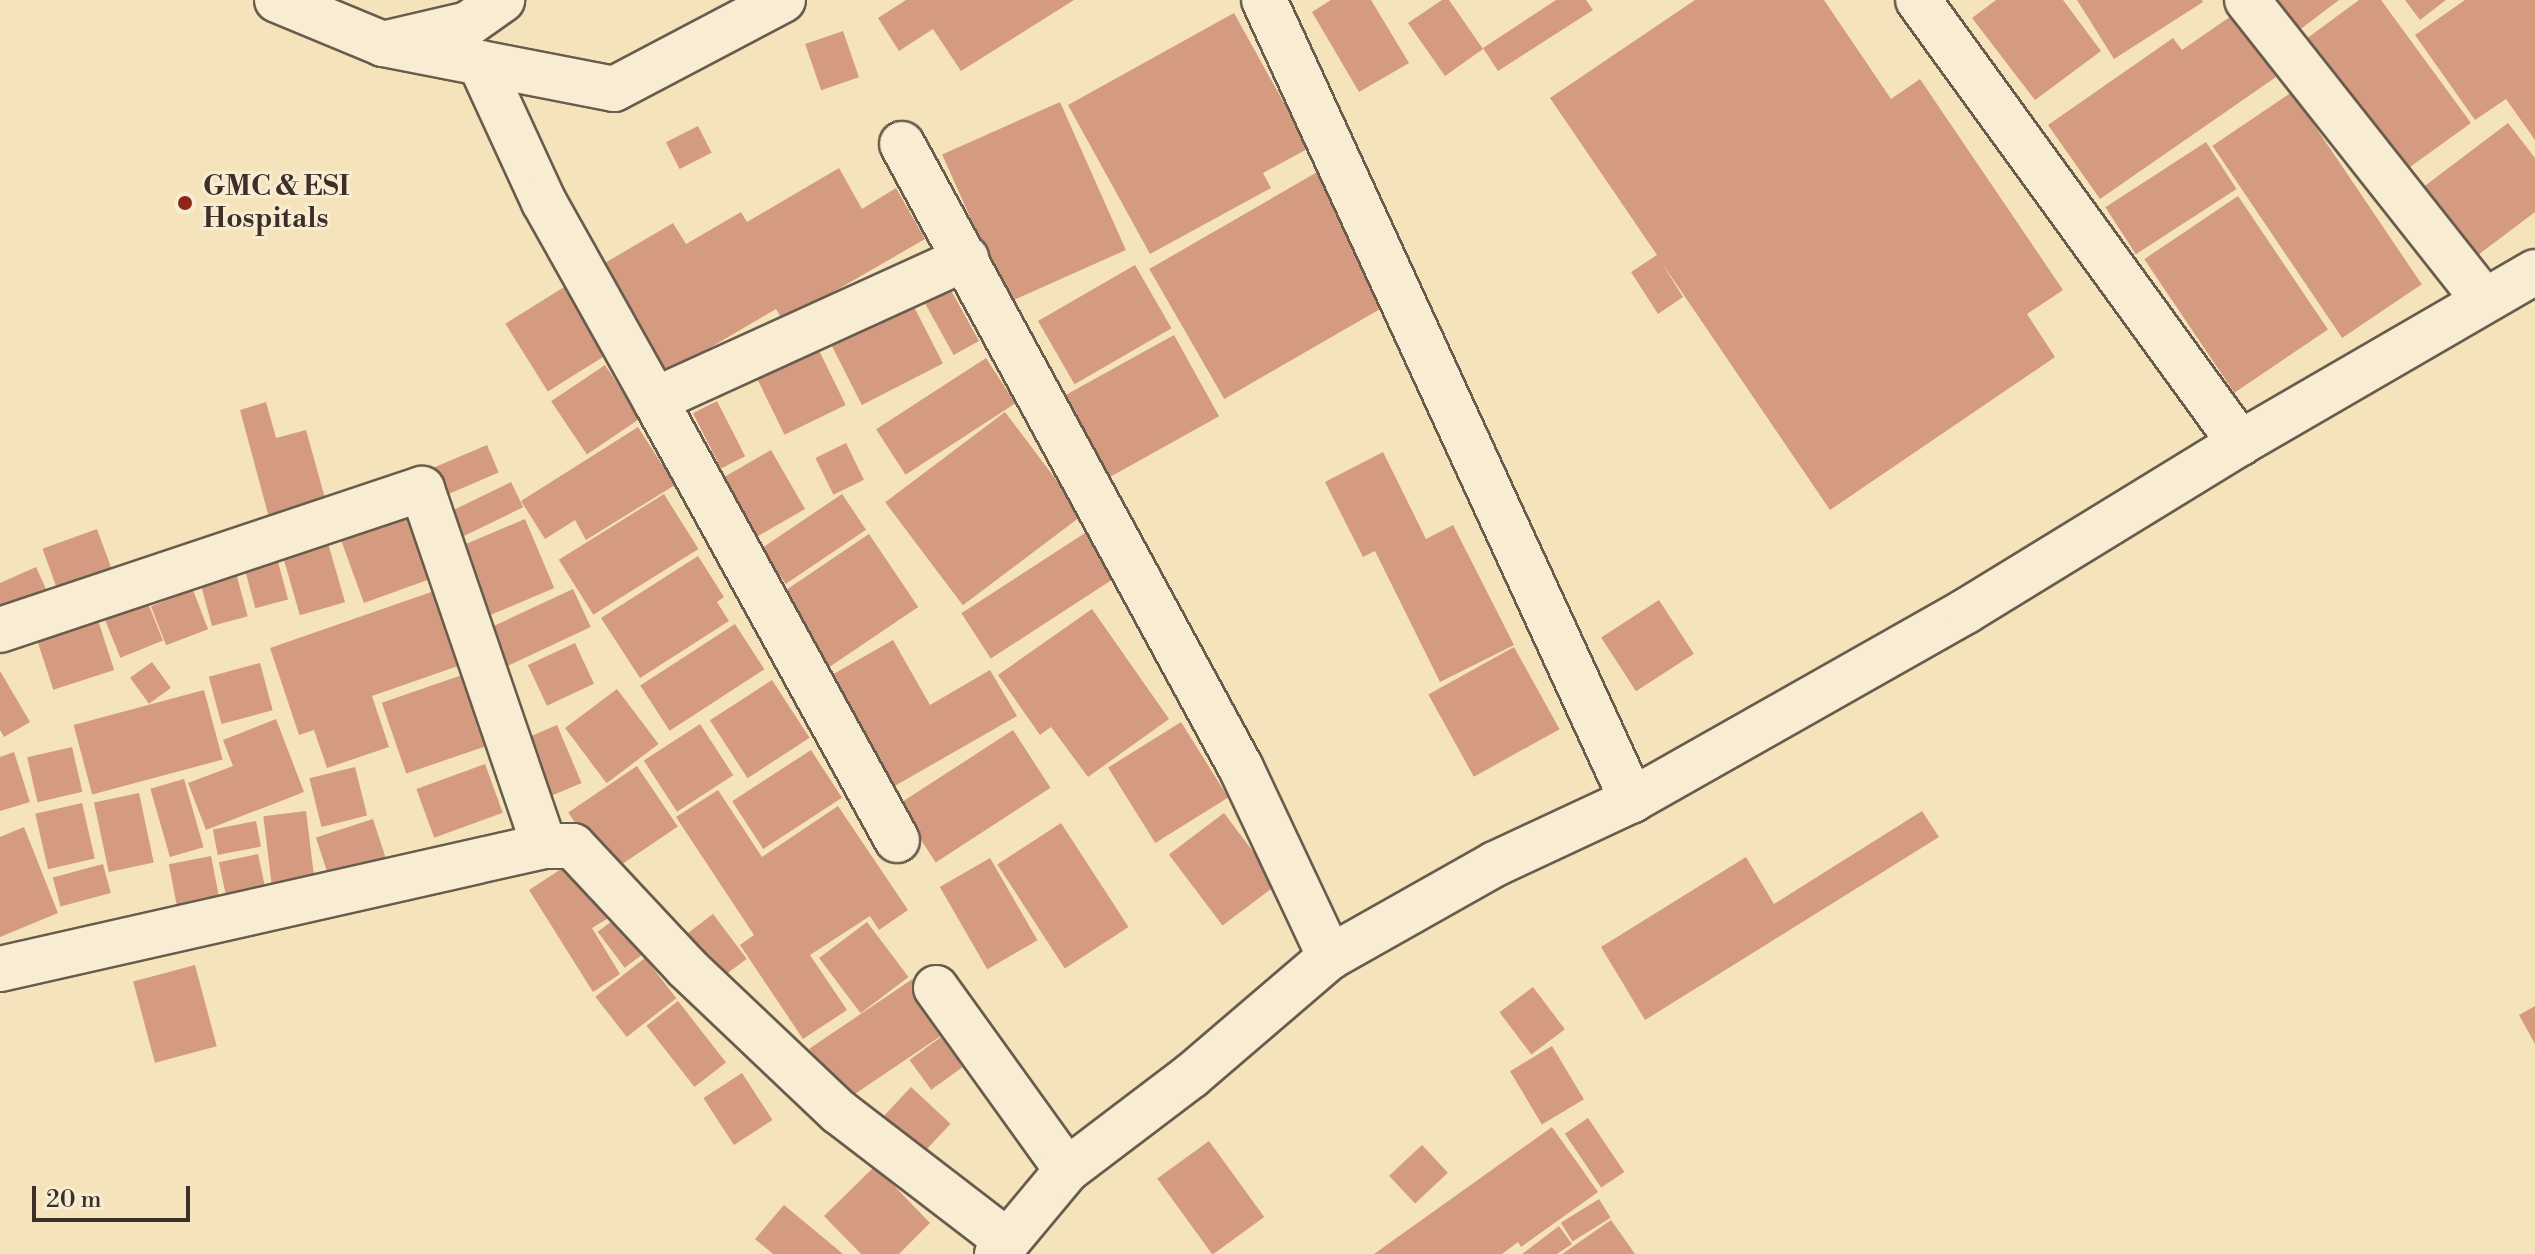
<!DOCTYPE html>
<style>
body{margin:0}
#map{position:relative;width:2535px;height:1254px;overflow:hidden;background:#f4e3bb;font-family:"Libre Bodoni",serif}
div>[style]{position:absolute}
.building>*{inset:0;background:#d59b80;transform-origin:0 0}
.roads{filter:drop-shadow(2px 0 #695c4d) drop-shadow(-2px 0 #695c4d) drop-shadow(0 2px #695c4d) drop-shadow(0 -2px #695c4d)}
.street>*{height:44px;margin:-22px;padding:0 22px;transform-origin:22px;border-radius:22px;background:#f8edd3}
.secondary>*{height:44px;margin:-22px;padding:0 22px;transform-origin:22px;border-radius:22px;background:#f8edd3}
.dots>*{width:22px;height:22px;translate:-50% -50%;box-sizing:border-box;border:4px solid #f8edd3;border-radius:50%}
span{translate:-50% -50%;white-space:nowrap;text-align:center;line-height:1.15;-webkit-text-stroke:6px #f8edd3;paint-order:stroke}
.poi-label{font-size:28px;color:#3b2f28;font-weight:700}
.left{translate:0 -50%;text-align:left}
.scale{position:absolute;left:32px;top:1186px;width:158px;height:36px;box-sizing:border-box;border:4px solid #3b2f28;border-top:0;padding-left:10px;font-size:24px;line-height:28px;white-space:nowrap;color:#3b2f28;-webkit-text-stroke:6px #f8edd3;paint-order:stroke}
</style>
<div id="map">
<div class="building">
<div style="clip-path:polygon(906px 0,1074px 0,961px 71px,933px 29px,899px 51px,878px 18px)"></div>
<div style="clip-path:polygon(1331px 0,1371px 0,1409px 63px,1359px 92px,1312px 12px)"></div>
<div style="clip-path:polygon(1442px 0,1449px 0,1483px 49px,1445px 76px,1408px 23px)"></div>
<div style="clip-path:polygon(1556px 0,1586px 0,1593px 10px,1498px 71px,1483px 48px)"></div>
<div style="clip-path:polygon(1695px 0,1824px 0,1891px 99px,1920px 79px,2063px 290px,2027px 314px,2055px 357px,1830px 510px,1662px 263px,1683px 297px,1658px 314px,1631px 272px,1657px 255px,1550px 98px)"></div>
<div style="clip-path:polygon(1996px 0,2063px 0,2101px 51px,2035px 100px,1972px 18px)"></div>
<div style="clip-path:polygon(2077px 0,2202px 0,2203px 2px,2114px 59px)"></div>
<div style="clip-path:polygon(2275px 0,2339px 0,2298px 31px)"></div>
<div style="clip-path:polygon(2359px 0,2381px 0,2471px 123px,2403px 172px,2306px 39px)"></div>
<div style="clip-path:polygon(2405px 0,2446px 0,2420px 20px)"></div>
<div style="clip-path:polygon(2465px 0,2535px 0,2535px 140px,2506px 99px,2475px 120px,2415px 35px)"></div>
<div style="clip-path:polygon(1234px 13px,1309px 148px,1263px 173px,1271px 188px,1150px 254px,1068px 105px)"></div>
<div style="clip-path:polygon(2234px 14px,2276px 77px,2100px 199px,2048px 125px,2173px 38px,2182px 50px)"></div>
<div style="left:843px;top:31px;width:49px;height:40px;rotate:71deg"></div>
<div style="left:2292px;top:92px;width:232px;height:96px;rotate:56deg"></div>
<div style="left:1060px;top:102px;width:162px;height:129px;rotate:66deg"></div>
<div style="clip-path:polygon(2508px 123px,2535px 158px,2535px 212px,2474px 258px,2422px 188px)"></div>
<div style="left:698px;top:126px;width:30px;height:36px;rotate:63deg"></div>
<div style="left:2206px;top:142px;width:56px;height:120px;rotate:57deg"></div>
<div style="clip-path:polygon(839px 168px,862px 209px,896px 188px,925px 239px,783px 321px,776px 309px,662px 376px,598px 267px,673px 223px,686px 244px,741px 212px,747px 222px)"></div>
<div style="left:1319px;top:171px;width:150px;height:196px;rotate:60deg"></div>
<div style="left:2238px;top:196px;width:161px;height:113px;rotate:56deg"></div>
<div style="left:1135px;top:265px;width:73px;height:112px;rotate:60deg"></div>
<div style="left:569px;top:284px;width:80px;height:75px;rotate:58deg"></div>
<div style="left:948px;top:285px;width:64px;height:29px;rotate:61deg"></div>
<div style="left:908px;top:295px;width:77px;height:91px;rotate:63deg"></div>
<div style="left:811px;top:334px;width:79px;height:68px;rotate:64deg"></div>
<div style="left:1174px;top:335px;width:93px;height:129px;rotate:61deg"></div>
<div style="left:986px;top:358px;width:54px;height:131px;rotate:57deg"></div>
<div style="left:605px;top:365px;width:64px;height:65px;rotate:56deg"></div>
<div style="left:717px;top:401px;width:62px;height:27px;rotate:63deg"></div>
<div style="clip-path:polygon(266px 402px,276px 438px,306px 430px,328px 509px,271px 525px,240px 410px)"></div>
<div style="left:1005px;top:412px;width:129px;height:150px;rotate:53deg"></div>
<div style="clip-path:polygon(638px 427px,675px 485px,586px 540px,575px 520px,545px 539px,521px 501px)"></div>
<div style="left:846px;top:443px;width:41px;height:34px;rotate:64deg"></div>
<div style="left:487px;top:445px;width:30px;height:57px;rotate:67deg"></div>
<div style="left:771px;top:450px;width:68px;height:61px;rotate:60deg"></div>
<div style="clip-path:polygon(1383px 452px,1426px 539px,1453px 525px,1514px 645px,1440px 682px,1375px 551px,1363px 557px,1325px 482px)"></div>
<div style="left:511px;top:482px;width:28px;height:74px;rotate:64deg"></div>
<div style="left:664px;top:494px;width:65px;height:124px;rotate:58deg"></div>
<div style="left:842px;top:494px;width:43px;height:97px;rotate:56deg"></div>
<div style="left:412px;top:510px;width:71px;height:77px;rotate:70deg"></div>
<div style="left:525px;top:519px;width:75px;height:75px;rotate:67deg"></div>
<div style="left:97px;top:529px;width:48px;height:58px;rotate:70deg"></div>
<div style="left:1088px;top:531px;width:54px;height:151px;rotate:57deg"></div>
<div style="left:869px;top:534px;width:88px;height:109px;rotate:56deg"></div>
<div style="left:326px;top:536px;width:69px;height:47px;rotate:74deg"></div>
<div style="clip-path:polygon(698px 556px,724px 597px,717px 602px,729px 621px,640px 678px,601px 618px)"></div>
<div style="left:277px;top:558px;width:43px;height:34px;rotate:75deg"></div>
<div style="clip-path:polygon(36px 567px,50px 598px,0 611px,0 583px)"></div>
<div style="left:235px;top:569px;width:49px;height:37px;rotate:75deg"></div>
<div style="left:573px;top:589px;width:42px;height:104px;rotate:65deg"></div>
<div style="left:193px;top:590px;width:42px;height:45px;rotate:69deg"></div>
<div style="clip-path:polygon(437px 590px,461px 665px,372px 696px,389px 747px,327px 768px,314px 730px,299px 735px,270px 648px)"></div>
<div style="left:145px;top:596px;width:48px;height:46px;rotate:68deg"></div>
<div style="left:1659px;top:600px;width:64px;height:69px;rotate:57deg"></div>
<div style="clip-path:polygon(1092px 609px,1169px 719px,1088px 777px,1051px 727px,1040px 735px,998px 675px)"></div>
<div style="left:95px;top:611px;width:62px;height:64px;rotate:72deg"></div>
<div style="left:735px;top:624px;width:54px;height:113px;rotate:57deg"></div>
<div style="clip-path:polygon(893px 640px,930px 705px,990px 670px,1017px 716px,886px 791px,823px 680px)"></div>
<div style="left:575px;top:643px;width:45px;height:52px;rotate:65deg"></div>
<div style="left:1514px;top:647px;width:94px;height:98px;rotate:61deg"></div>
<div style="left:152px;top:662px;width:32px;height:27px;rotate:54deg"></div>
<div style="left:260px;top:663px;width:49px;height:53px;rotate:75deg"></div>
<div style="clip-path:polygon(0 671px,30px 722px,4px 737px,0 730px)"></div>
<div style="left:465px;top:674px;width:75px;height:88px;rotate:71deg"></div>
<div style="left:772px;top:680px;width:69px;height:74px;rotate:57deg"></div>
<div style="left:617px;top:689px;width:69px;height:65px;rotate:53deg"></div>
<div style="left:204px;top:690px;width:72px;height:135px;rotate:75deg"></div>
<div style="clip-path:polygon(276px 719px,304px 792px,206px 830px,188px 783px,233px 766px,223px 740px)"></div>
<div style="left:1181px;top:722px;width:89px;height:86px;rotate:58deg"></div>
<div style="left:700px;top:724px;width:61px;height:67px;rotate:57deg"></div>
<div style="left:557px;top:725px;width:63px;height:40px;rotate:67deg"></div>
<div style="left:1013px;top:730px;width:69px;height:137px;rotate:57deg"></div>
<div style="left:72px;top:747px;width:46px;height:46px;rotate:77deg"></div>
<div style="left:811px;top:750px;width:57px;height:94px;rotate:57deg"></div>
<div style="clip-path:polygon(14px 752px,30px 802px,0 811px,0 757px)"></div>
<div style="left:485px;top:764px;width:52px;height:73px;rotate:70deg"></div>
<div style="left:637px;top:766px;width:73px;height:83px;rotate:56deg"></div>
<div style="left:355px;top:767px;width:50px;height:47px;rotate:76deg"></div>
<div style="left:184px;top:779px;width:71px;height:35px;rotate:74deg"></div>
<div style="clip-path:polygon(718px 790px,762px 857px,838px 806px,908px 910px,879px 930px,870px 916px,810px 955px,847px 1010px,803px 1039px,740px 945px,754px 935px,676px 817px)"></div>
<div style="left:139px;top:793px;width:71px;height:46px;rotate:78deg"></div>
<div style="left:82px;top:803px;width:57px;height:48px;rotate:77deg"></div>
<div style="left:306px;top:811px;width:70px;height:43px;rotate:83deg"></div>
<div style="clip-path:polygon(1922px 811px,1939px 837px,1645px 1020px,1601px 947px,1746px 857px,1774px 904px)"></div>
<div style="left:1224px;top:813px;width:89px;height:69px;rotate:53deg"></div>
<div style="left:373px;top:819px;width:40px;height:60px;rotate:72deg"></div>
<div style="left:256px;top:821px;width:26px;height:44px;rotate:79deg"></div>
<div style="left:1061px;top:823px;width:124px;height:76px;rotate:57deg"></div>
<div style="clip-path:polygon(24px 827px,58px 913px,0 937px,0 837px)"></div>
<div style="left:258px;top:854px;width:35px;height:40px;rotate:78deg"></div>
<div style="left:211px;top:856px;width:48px;height:43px;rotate:79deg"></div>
<div style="left:990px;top:858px;width:95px;height:58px;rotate:60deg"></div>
<div style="clip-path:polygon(575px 860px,610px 917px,592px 928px,620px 974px,593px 992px,529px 890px)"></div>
<div style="left:103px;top:864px;width:30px;height:52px;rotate:75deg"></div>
<div style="left:713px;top:914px;width:56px;height:36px;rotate:53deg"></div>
<div style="left:616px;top:918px;width:45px;height:23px;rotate:53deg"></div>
<div style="left:867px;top:922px;width:69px;height:60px;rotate:53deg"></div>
<div style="left:645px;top:958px;width:51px;height:63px;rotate:52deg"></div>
<div style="left:195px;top:965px;width:84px;height:64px;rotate:75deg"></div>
<div style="left:917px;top:976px;width:63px;height:130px;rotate:56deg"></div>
<div style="left:1533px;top:987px;width:53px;height:42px;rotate:53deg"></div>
<div style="left:678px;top:1001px;width:78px;height:40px;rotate:52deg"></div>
<div style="clip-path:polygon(2535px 1006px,2535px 1044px,2519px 1015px)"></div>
<div style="left:941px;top:1037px;width:37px;height:39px;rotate:54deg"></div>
<div style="left:1552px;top:1046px;width:62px;height:49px;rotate:59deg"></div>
<div style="left:742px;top:1073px;width:56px;height:46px;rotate:57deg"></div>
<div style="left:911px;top:1087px;width:54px;height:40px;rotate:43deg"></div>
<div style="left:1588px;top:1118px;width:65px;height:28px;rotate:56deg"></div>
<div style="clip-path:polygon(1552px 1127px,1598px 1192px,1521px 1247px,1518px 1242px,1502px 1254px,1374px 1254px)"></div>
<div style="left:1209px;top:1141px;width:94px;height:64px;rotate:54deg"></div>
<div style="left:1422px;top:1145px;width:38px;height:45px;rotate:47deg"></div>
<div style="clip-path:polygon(875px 1166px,930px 1223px,899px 1254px,861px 1254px,824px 1216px)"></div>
<div style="left:1599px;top:1199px;width:22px;height:45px;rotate:58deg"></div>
<div style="clip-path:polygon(784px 1205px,843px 1254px,773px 1254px,755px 1239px)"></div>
<div style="clip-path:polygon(1611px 1220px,1635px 1254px,1562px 1254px)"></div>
<div style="clip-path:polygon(1559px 1226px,1572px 1244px,1557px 1254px,1522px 1254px)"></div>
</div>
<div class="roads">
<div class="street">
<div style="left:277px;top:0;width:115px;rotate:22.5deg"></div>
<div style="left:383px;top:44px;width:87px;rotate:-13.2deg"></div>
<div style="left:468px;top:24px;width:42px;rotate:-35.2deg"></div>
<div style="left:1264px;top:0;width:881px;rotate:65.3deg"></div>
<div style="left:1918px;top:0;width:548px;rotate:53.99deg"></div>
<div style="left:2247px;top:0;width:382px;rotate:51.7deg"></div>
<div style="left:383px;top:44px;width:235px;rotate:11deg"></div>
<div style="left:614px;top:89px;width:191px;rotate:-27.8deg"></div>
<div style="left:480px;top:63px;width:153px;rotate:65.3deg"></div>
<div style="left:544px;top:202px;width:227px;rotate:60.7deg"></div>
<div style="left:902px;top:144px;width:710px;rotate:61.49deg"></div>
<div style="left:1241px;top:768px;width:209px;rotate:64.8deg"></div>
<div style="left:0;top:630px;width:445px;rotate:-18.5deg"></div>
<div style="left:422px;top:489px;width:377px;rotate:71.1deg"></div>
<div style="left:897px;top:840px;width:502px;rotate:-118.81deg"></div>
<div style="left:655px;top:400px;width:342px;rotate:-24.5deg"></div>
<div style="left:0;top:969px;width:558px;rotate:-12.74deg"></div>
<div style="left:544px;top:846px;width:29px"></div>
<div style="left:573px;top:846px;width:167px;rotate:46.9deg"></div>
<div style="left:687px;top:968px;width:209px;rotate:43.5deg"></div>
<div style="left:839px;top:1112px;width:210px;rotate:37.5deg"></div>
<div style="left:936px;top:988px;width:224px;rotate:54.3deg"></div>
</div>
<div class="secondary">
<div style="left:997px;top:1254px;width:109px;rotate:-50.2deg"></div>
<div style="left:1067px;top:1170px;width:156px;rotate:-37.2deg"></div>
<div style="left:1191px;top:1076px;width:183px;rotate:-40.6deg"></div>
<div style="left:1330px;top:957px;width:189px;rotate:-29.4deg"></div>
<div style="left:1495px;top:864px;width:151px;rotate:-25deg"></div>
<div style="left:1632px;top:800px;width:384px;rotate:-29.5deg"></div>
<div style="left:1966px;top:611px;width:321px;rotate:-31.5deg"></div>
<div style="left:2240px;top:443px;width:341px;rotate:-30.1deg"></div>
</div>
</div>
<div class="dots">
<div style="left:185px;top:203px;background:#8f2418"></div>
</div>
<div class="poi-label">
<span class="left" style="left:203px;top:203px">GMC &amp; ESI<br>Hospitals</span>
</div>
<div class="scale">20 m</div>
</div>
